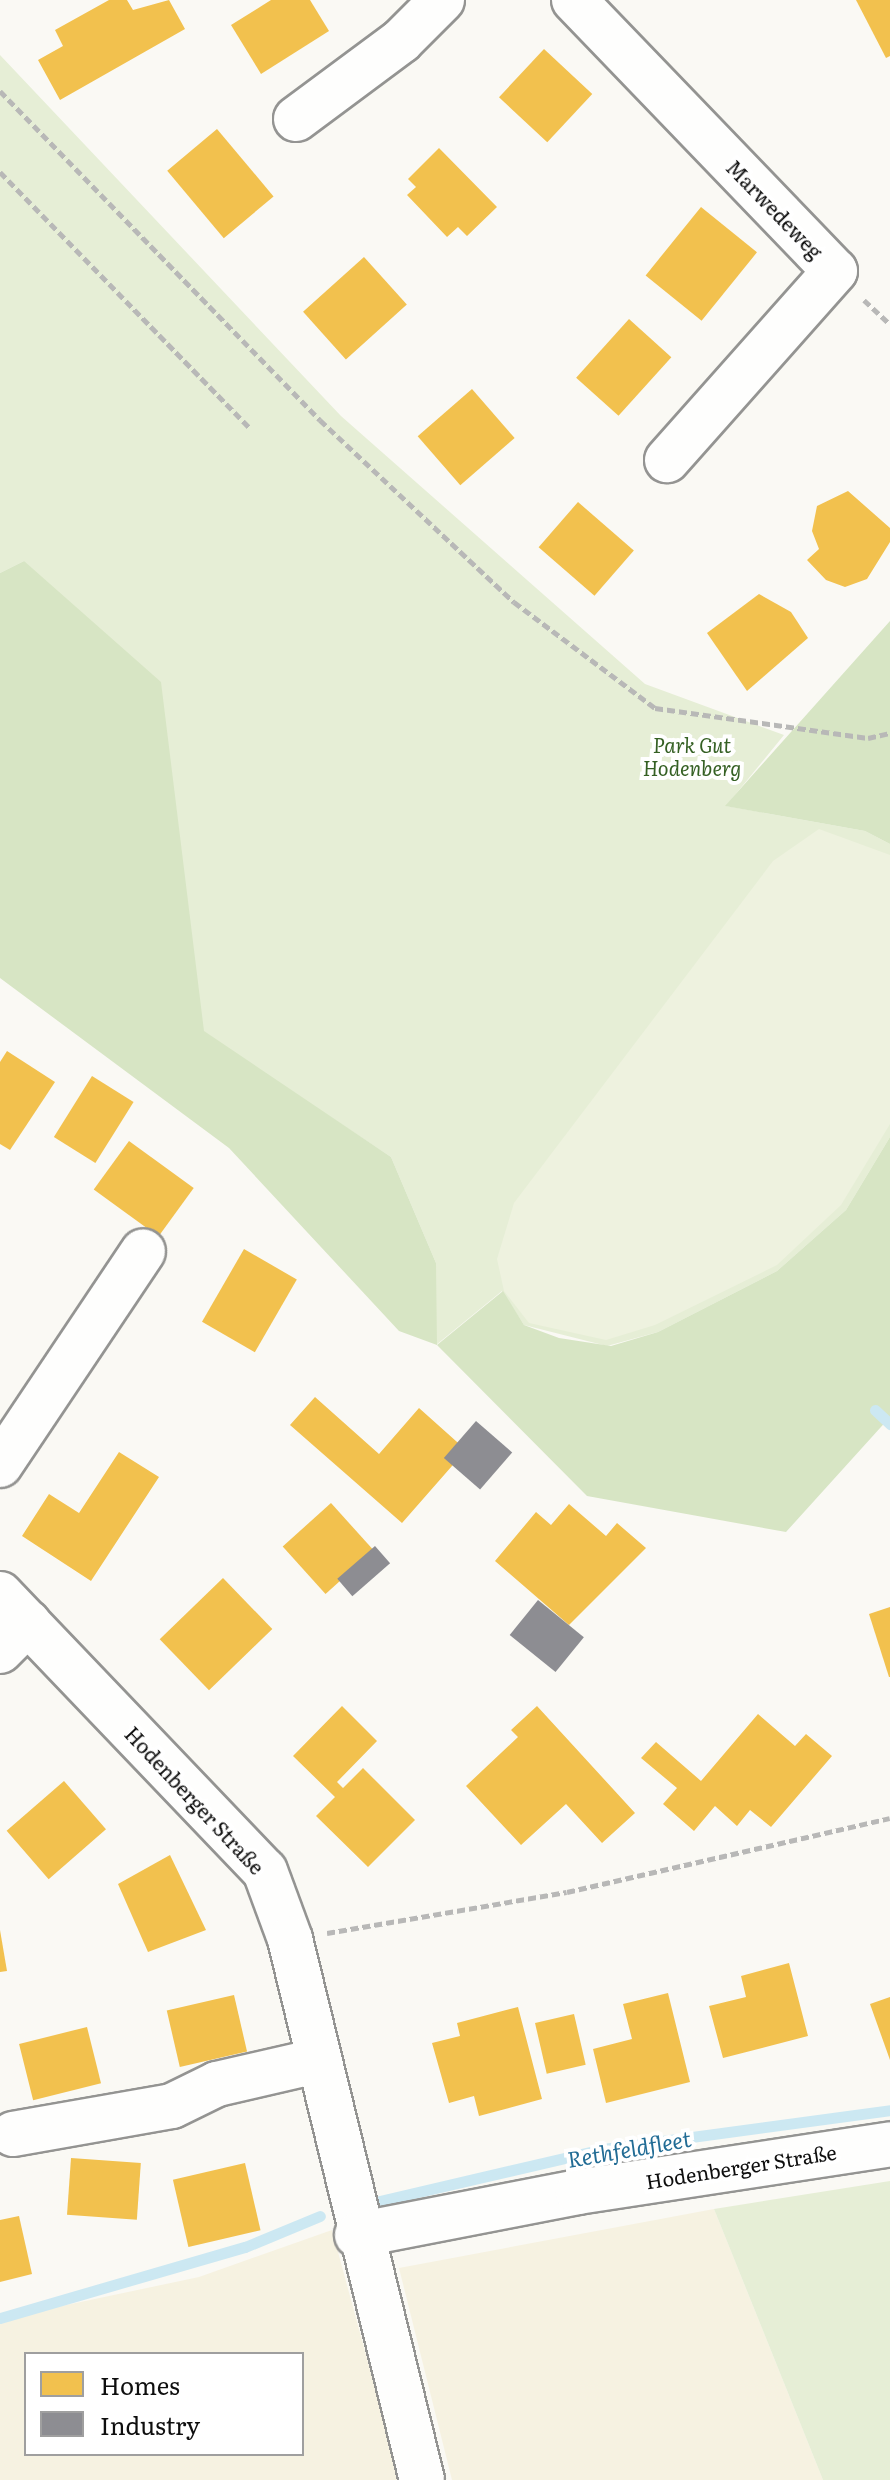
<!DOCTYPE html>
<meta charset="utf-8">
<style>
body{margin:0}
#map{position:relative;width:890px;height:2480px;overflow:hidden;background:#faf9f4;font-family:Literata,serif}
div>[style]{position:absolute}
.farmland>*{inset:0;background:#f6f2e1}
.green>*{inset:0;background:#e6eed6}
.forest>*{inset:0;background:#d7e5c4}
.pitch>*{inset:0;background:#eef2df}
.homes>*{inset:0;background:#f2c14e;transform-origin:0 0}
.industry>*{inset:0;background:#8d8d92;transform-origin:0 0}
.stream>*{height:11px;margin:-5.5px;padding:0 5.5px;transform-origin:5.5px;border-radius:5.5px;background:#cce8f2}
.path>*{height:5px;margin-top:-2.5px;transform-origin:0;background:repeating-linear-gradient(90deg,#b8b8b7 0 8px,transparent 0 12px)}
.roads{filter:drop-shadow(2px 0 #949492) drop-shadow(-2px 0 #949492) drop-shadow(0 2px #949492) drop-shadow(0 -2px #949492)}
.minor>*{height:44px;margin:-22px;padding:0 22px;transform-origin:22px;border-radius:22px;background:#fefefd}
span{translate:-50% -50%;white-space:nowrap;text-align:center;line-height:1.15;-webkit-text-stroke:8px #fff;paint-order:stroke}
.street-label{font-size:20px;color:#0e0e0e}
.park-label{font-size:20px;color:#356024;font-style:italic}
.water-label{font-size:22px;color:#226c95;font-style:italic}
.legend{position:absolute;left:24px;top:2352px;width:280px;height:104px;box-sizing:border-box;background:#fff;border:2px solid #9f9f9f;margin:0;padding:10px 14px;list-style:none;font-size:24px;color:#0e0e0e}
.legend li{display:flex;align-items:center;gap:16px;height:40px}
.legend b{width:40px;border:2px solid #9f9f9f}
</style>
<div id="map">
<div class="farmland">
<div style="clip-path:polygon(714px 2209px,823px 2480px,452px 2480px,399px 2268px)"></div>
<div style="clip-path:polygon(evenodd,332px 2230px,400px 2480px,0 2480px,0 2319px,199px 2277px,332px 2230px,26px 2354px,302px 2354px,302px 2454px,26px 2454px,26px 2354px)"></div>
</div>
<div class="green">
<div style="clip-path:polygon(0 55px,341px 416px,645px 684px,784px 735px,726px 806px,865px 831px,890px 844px,890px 1137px,846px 1210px,777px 1271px,658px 1332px,607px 1346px,524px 1325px,502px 1291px,436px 1345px,436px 1263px,391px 1157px,204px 1033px,24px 561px,0 573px)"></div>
<div style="clip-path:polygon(890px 2181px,890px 2480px,823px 2480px,714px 2209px)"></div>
</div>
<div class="forest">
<div style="clip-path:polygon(24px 561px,161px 682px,204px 1031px,391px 1157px,436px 1263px,437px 1345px,503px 1291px,524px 1325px,559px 1338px,611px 1346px,658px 1332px,777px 1271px,846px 1210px,890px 1137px,890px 1417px,786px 1532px,587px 1496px,437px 1345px,399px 1331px,229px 1148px,0 978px,0 573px)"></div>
<div style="clip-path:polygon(890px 621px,890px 844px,865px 831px,725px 806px)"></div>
</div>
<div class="pitch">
<div style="clip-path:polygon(819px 829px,890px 855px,890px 1124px,841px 1205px,777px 1265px,655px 1325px,606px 1340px,529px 1323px,504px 1291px,497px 1259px,514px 1203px,773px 861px)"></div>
</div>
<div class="homes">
<div style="clip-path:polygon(109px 0,127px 0,133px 10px,169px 0,185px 29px,60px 100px,38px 60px,63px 46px,55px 30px)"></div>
<div style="clip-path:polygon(271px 0,310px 0,329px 31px,261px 74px,231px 25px)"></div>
<div style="clip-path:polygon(856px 0,890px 0,890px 56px,886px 58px)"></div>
<div style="left:544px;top:49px;width:66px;height:66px;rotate:43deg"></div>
<div style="left:217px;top:129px;width:88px;height:65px;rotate:50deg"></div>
<div style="clip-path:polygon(439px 148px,497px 207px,467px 236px,458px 227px,447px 237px,407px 195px,416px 187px,408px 179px)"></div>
<div style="left:701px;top:207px;width:72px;height:88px;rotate:39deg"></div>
<div style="left:364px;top:257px;width:64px;height:82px;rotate:48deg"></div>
<div style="left:629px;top:319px;width:57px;height:79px;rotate:42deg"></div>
<div style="left:472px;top:389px;width:65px;height:72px;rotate:49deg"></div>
<div style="clip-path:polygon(848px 491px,890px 528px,890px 542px,867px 579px,845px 587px,826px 580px,807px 560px,819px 549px,812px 531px,817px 506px)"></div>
<div style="left:578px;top:502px;width:74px;height:60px;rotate:41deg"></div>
<div style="clip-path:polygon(759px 594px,791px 612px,808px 638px,747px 691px,707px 633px)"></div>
<div style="clip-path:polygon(7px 1051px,55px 1082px,10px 1150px,0 1144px,0 1062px)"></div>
<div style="left:92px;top:1076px;width:49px;height:72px;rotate:32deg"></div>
<div style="left:129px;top:1141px;width:80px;height:60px;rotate:36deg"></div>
<div style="left:244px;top:1249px;width:61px;height:84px;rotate:30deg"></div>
<div style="clip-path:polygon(315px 1397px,379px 1454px,419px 1408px,466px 1450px,402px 1523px,290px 1425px)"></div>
<div style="clip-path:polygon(119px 1452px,159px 1477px,91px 1581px,22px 1536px,49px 1494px,79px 1513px)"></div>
<div style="left:331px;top:1503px;width:64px;height:65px;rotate:48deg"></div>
<div style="clip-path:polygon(569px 1504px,606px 1536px,617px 1523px,646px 1548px,569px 1625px,495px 1561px,536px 1512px,551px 1525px)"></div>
<div style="left:223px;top:1578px;width:71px;height:88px;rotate:46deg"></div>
<div style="clip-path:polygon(890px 1607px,890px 1677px,889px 1677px,869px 1614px)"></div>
<div style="clip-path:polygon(342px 1706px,377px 1741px,337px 1782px,343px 1788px,363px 1768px,415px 1820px,368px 1867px,316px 1816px,335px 1797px,293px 1756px)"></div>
<div style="clip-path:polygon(537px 1706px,635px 1813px,602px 1843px,566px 1804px,521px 1845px,466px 1786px,518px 1737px,511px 1730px)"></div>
<div style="clip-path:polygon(758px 1714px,795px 1746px,806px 1734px,832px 1756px,771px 1827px,750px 1810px,737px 1826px,715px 1806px,694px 1831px,663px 1804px,677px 1788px,641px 1758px,656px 1742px,701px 1781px)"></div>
<div style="left:64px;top:1781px;width:64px;height:76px;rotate:49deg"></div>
<div style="clip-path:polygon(170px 1855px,206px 1930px,148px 1952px,118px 1884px)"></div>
<div style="clip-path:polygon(0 1930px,7px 1971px,0 1972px)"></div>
<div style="clip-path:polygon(789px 1963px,808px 2036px,723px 2058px,709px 2006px,746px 1997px,741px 1976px)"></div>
<div style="clip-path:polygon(668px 1993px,690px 2082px,606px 2103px,593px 2049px,632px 2039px,623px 2004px)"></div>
<div style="left:234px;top:1995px;width:58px;height:69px;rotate:77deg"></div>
<div style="clip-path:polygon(890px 1997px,890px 2060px,870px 2004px)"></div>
<div style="clip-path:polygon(518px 2007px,542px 2099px,479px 2116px,474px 2096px,449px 2103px,432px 2043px,460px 2036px,457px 2023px)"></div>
<div style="left:574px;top:2014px;width:52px;height:40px;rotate:77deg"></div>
<div style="left:87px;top:2027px;width:58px;height:70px;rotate:76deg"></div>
<div style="left:71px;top:2158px;width:70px;height:57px;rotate:4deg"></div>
<div style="left:245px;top:2163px;width:69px;height:74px;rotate:77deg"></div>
<div style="clip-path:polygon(19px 2216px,32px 2274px,0 2282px,0 2220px)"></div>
</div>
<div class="industry">
<div style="left:476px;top:1421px;width:48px;height:49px;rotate:41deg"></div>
<div style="left:375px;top:1546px;width:23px;height:50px;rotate:49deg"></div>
<div style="left:538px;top:1600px;width:59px;height:45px;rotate:39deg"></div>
</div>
<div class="stream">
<div style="left:875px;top:1410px;width:21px;rotate:43deg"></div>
<div style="left:371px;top:2203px;width:238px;rotate:-13.1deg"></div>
<div style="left:603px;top:2149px;width:290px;rotate:-7.7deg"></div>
<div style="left:0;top:2318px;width:255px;rotate:-16.2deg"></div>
<div style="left:245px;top:2247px;width:81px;rotate:-22.5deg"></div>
</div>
<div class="path">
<div style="left:0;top:91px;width:459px;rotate:45.8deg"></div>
<div style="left:320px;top:420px;width:266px;rotate:43.2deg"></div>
<div style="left:514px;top:602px;width:176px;rotate:36.9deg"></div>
<div style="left:655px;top:708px;width:215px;rotate:8deg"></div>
<div style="left:868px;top:738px;width:23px;rotate:-13deg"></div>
<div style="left:0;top:172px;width:358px;rotate:45.7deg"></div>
<div style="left:864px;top:300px;width:35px;rotate:43deg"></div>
<div style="left:327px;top:1933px;width:243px;rotate:-9.7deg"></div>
<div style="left:567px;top:1892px;width:331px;rotate:-12.9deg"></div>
</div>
<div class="roads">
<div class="minor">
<div style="left:574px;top:0;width:376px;rotate:46.1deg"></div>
<div style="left:835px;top:271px;width:253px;rotate:131.6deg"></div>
<div style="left:296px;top:119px;width:131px;rotate:-36.6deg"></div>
<div style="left:401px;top:41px;width:58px;rotate:-45deg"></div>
<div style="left:0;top:1465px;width:257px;rotate:-56.2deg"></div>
<div style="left:0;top:1594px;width:383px;rotate:46.3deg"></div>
<div style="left:265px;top:1871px;width:72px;rotate:69.8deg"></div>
<div style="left:290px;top:1939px;width:557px;rotate:76.29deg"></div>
<div style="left:0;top:1651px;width:40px;rotate:-45deg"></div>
<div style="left:13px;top:2134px;width:161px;rotate:-10deg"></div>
<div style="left:172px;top:2106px;width:50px;rotate:-26.1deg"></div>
<div style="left:217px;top:2084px;width:103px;rotate:-13deg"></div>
<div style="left:357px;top:2235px;width:225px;rotate:-11deg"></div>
<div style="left:578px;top:2192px;width:316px;rotate:-8.7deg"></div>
</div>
</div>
<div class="street-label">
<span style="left:775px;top:209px;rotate:46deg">Marwedeweg</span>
<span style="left:195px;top:1800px;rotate:47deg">Hodenberger Straße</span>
<span style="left:741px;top:2166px;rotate:-9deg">Hodenberger Straße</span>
</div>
<div class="park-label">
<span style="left:692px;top:756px">Park Gut<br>Hodenberg</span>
</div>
<div class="water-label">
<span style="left:629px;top:2148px;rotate:-10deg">Rethfeldfleet</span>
</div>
<ul class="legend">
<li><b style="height:22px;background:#f2c14e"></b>Homes</li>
<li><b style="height:22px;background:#8d8d92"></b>Industry</li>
</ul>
</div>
